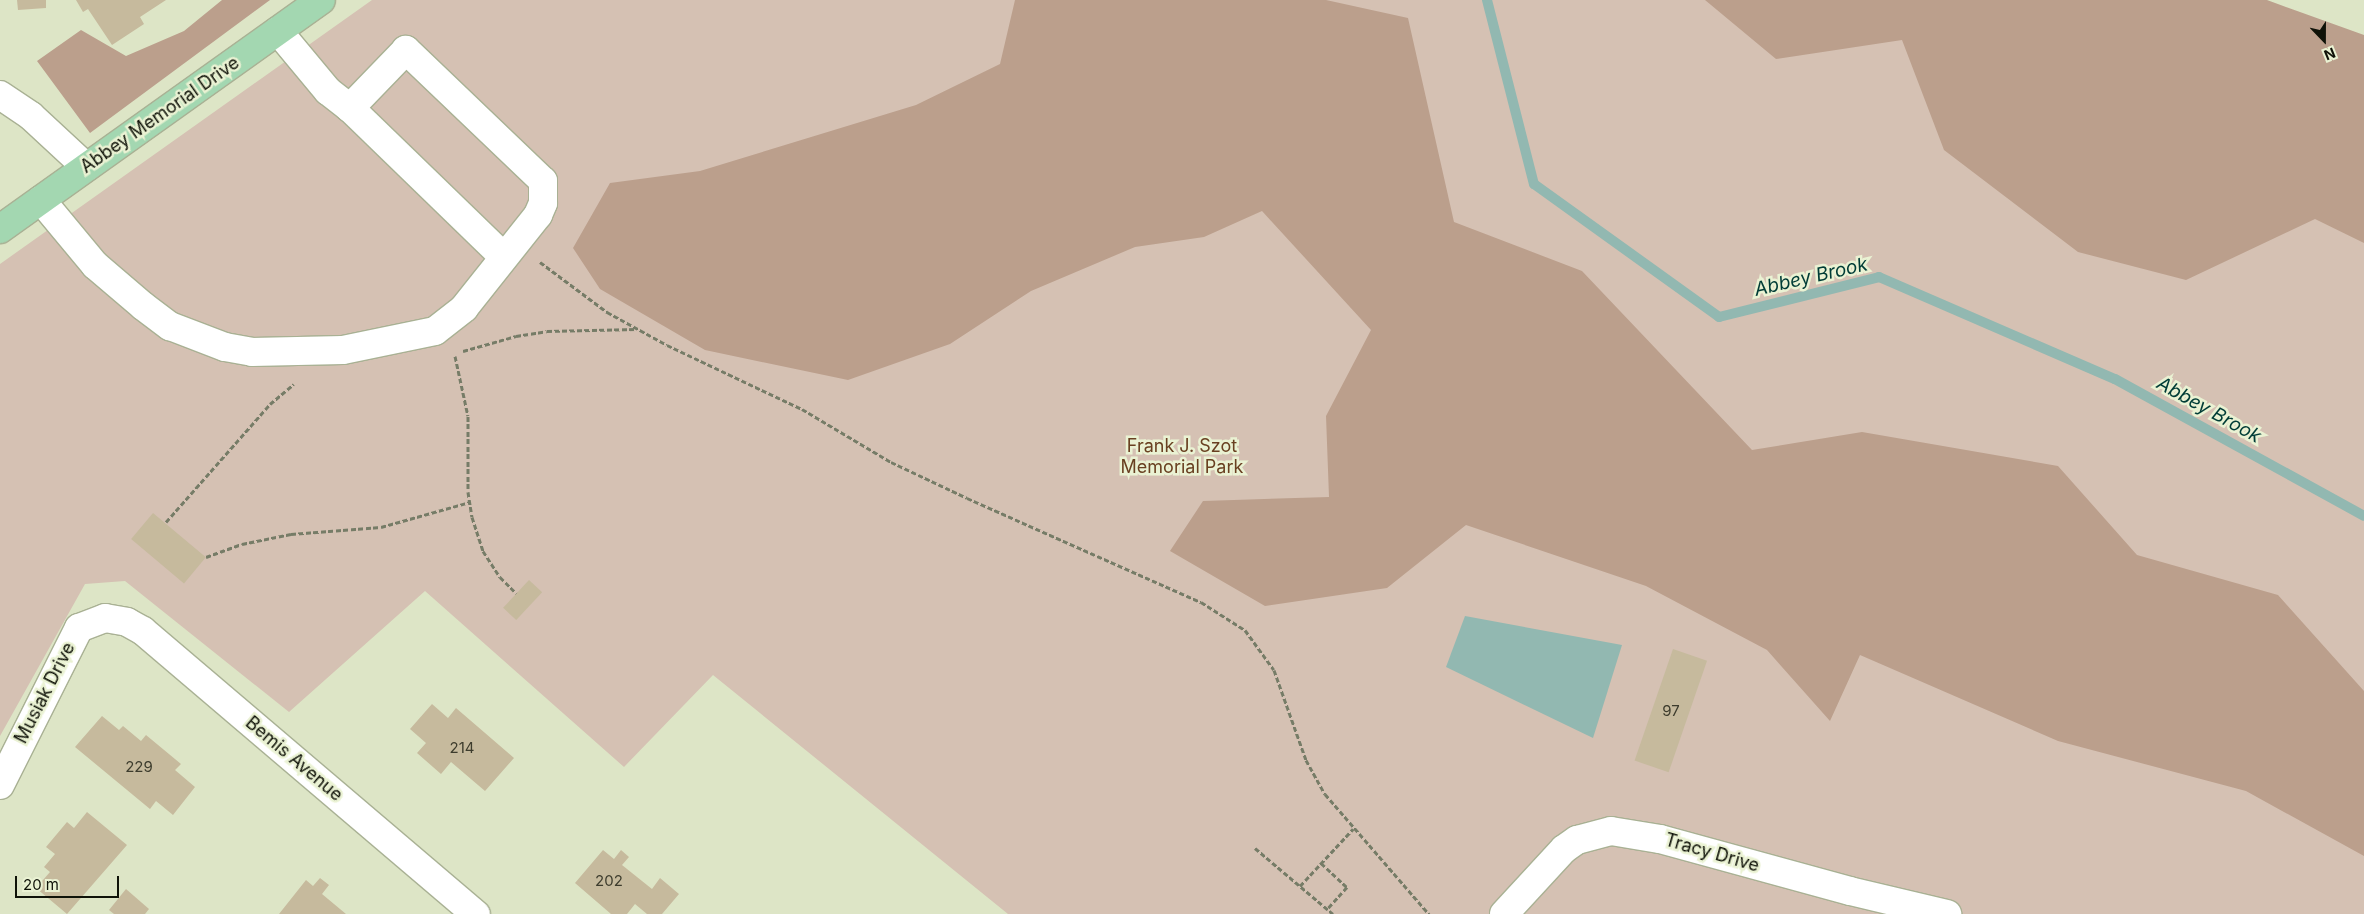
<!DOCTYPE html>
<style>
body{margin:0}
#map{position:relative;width:2364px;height:914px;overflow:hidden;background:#dde5c6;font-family:Inter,sans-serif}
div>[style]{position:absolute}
.green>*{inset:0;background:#d5c1b3}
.forest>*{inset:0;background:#bb9f8c}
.water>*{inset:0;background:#92b8b1}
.stream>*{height:10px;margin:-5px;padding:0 5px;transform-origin:5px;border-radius:5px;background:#92b8b1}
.building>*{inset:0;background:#c6ba9d;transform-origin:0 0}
.path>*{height:3px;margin-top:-1.5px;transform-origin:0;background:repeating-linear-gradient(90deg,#767c67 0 5px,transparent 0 7.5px)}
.roads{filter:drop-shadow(1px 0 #a9b194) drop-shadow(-1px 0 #a9b194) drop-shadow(0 1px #a9b194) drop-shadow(0 -1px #a9b194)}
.minor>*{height:28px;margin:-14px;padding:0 14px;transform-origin:14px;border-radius:14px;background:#fff}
.major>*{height:28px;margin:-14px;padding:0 14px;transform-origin:14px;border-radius:14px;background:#a3d7b1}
span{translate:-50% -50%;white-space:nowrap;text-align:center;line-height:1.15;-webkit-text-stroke:5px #eaf2d3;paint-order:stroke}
.number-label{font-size:15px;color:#3d3c2d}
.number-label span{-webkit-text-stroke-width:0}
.street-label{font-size:18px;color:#0f1208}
.park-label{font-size:18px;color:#694021}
.water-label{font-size:19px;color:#003c36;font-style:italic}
.north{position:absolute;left:2299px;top:15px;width:50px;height:50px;-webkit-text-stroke:4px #eaf2d3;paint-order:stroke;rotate:158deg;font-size:14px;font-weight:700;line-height:20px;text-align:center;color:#0f1208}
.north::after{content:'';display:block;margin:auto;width:18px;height:22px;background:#0f1208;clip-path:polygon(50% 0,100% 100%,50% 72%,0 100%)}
.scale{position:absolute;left:15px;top:876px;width:104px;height:22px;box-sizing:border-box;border:2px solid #0f1208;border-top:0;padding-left:6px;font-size:15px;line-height:18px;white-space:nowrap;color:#0f1208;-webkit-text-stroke:4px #eaf2d3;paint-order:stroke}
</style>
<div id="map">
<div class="green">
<div style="clip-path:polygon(372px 0,2240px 0,2364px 42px,2364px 914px,1008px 914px,713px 675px,624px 767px,425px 591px,289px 712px,125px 581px,85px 584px,0 736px,0 264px)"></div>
</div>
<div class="forest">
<div style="clip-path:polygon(222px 0,270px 0,90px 133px,37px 61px,81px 30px,126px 56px,184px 31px)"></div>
<div style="clip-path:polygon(1015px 0,1326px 0,1408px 18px,1454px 222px,1582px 271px,1752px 450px,1862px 432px,2058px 466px,2137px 555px,2278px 595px,2364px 691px,2364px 856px,2246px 791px,2058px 741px,1860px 655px,1830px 721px,1767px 650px,1646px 586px,1466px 525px,1387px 588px,1265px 606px,1170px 551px,1203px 501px,1329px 497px,1326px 416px,1371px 330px,1262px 211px,1204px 237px,1135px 247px,1031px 291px,950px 344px,848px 380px,705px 350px,600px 289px,573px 248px,610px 183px,700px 171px,916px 105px,1000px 64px)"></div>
<div style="clip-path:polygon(1705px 0,2267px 0,2300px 12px,2364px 35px,2364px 243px,2315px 219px,2186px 280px,2078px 252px,1944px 150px,1902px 40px,1776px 59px)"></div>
</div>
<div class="water">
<div style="clip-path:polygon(1465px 616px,1622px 645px,1593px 738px,1446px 667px)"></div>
</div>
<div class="stream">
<div style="left:1487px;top:0;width:190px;rotate:75.7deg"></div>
<div style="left:1534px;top:184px;width:228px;rotate:35.7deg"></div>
<div style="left:1719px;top:317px;width:165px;rotate:-14deg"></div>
<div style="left:1879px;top:277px;width:257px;rotate:23.4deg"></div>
<div style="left:2115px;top:379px;width:284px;rotate:28.8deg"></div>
</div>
<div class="building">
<div style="clip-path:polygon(17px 0,46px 0,46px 8px,18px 10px)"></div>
<div style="clip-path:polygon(76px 0,166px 0,140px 17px,144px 24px,112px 45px,88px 9px,83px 12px)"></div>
<div style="left:153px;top:513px;width:69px;height:34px;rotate:40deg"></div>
<div style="left:529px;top:580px;width:18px;height:38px;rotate:43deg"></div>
<div style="left:1673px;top:649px;width:36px;height:118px;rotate:19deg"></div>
<div style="clip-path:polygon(432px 704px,448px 718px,456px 708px,514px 758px,485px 791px,451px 762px,441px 774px,417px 753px,426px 743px,410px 729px)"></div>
<div style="clip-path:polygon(102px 716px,119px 730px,123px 726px,141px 741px,146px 735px,181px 764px,175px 770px,195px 787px,173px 815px,156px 801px,150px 809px,75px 747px)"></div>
<div style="clip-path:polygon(87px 812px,127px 845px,67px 914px,36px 888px,50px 872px,44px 867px,55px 854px,46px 847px,67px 822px,74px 828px)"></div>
<div style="clip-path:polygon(603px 850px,614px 859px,621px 850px,629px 857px,622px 865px,652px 889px,660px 878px,679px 894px,662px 914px,647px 914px,635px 904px,627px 914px,611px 914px,575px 883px)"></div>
<div style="clip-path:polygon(320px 878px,329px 885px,322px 894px,346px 914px,279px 914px,306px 880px,313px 886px)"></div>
<div style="clip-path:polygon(126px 889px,149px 909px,145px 914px,114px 914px,109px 910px)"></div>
</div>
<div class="path">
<div style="left:540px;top:262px;width:84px;rotate:36.7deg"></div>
<div style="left:607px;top:312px;width:68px;rotate:28.8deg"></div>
<div style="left:667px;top:345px;width:149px;rotate:25.4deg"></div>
<div style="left:802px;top:409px;width:104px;rotate:30.8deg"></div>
<div style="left:891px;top:462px;width:84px;rotate:25.3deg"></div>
<div style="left:967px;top:498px;width:256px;rotate:24deg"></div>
<div style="left:1201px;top:602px;width:52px;rotate:32.5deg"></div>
<div style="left:1245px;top:630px;width:49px;rotate:54.1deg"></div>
<div style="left:1274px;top:670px;width:96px;rotate:70.4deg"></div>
<div style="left:1306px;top:760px;width:39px;rotate:61deg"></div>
<div style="left:1325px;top:794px;width:159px;rotate:49.1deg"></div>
<div style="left:463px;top:351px;width:55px;rotate:-15.8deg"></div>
<div style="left:516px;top:336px;width:31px;rotate:-9deg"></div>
<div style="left:547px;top:331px;width:90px;rotate:-1.3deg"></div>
<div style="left:455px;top:356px;width:61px;rotate:77.8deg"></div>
<div style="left:468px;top:416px;width:76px;rotate:90deg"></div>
<div style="left:468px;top:492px;width:25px;rotate:81deg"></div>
<div style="left:472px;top:517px;width:36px;rotate:72deg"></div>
<div style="left:483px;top:551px;width:31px;rotate:57deg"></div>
<div style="left:500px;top:577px;width:23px;rotate:45deg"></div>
<div style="left:166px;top:522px;width:157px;rotate:-48.6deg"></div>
<div style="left:270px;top:404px;width:31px;rotate:-40deg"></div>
<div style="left:206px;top:557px;width:38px;rotate:-20deg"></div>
<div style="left:242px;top:544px;width:50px;rotate:-11.5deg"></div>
<div style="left:291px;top:534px;width:90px;rotate:-4.4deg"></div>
<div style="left:381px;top:527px;width:92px;rotate:-15.7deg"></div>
<div style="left:1255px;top:848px;width:102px;rotate:40.2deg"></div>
<div style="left:1321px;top:863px;width:35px;rotate:43deg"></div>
<div style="left:1347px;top:887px;width:30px;rotate:132deg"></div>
<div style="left:1300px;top:886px;width:78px;rotate:-47.1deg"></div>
</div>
<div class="roads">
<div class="minor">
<div style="left:278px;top:31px;width:78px;rotate:50.2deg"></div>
<div style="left:328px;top:91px;width:28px;rotate:38deg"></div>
<div style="left:350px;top:108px;width:214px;rotate:44.1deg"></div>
<div style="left:0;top:95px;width:37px;rotate:34deg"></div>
<div style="left:31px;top:116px;width:75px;rotate:42.8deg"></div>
<div style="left:41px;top:200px;width:85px;rotate:50.3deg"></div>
<div style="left:95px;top:265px;width:63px;rotate:40.5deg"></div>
<div style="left:143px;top:306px;width:34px;rotate:37deg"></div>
<div style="left:170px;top:326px;width:59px;rotate:20.9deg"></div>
<div style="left:225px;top:347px;width:27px;rotate:10deg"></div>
<div style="left:252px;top:352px;width:91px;rotate:-1.3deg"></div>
<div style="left:343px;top:350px;width:94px;rotate:-11.7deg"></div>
<div style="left:435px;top:331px;width:37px;rotate:-38deg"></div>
<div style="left:464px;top:308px;width:119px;rotate:-51.5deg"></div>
<div style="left:538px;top:215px;width:13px;rotate:-67deg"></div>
<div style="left:543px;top:203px;width:22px;rotate:-90deg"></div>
<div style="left:543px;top:181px;width:190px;rotate:-136.3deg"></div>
<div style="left:406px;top:50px;width:81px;rotate:134deg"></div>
<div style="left:0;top:785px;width:176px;rotate:-63.3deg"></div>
<div style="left:79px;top:628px;width:28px;rotate:-21deg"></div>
<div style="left:105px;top:618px;width:22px;rotate:10deg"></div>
<div style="left:127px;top:622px;width:18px;rotate:29deg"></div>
<div style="left:143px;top:631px;width:437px;rotate:40.4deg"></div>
<div style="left:1504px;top:914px;width:88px;rotate:-47.3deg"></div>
<div style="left:1564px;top:849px;width:16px;rotate:-35deg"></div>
<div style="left:1577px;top:840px;width:35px;rotate:-15deg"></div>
<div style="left:1611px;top:831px;width:50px;rotate:9.3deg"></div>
<div style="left:1660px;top:839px;width:197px;rotate:15.3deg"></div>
<div style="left:1850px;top:891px;width:100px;rotate:13.3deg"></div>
</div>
<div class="major">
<div style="left:0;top:229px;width:394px;rotate:-35.5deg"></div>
</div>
</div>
<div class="number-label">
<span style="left:1671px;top:711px">97</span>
<span style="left:462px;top:748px">214</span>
<span style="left:139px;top:767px">229</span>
<span style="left:609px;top:881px">202</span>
</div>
<div class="street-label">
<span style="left:160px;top:115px;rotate:-35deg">Abbey Memorial Drive</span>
<span style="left:45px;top:693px;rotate:-63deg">Musiak Drive</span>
<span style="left:294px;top:759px;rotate:40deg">Bemis Avenue</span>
<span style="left:1712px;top:853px;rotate:16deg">Tracy Drive</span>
</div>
<div class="park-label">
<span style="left:1182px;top:457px">Frank J. Szot<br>Memorial Park</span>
</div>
<div class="water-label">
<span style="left:1811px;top:277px;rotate:-13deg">Abbey Brook</span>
<span style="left:2209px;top:410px;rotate:29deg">Abbey Brook</span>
</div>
<div class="north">N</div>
<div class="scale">20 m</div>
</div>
